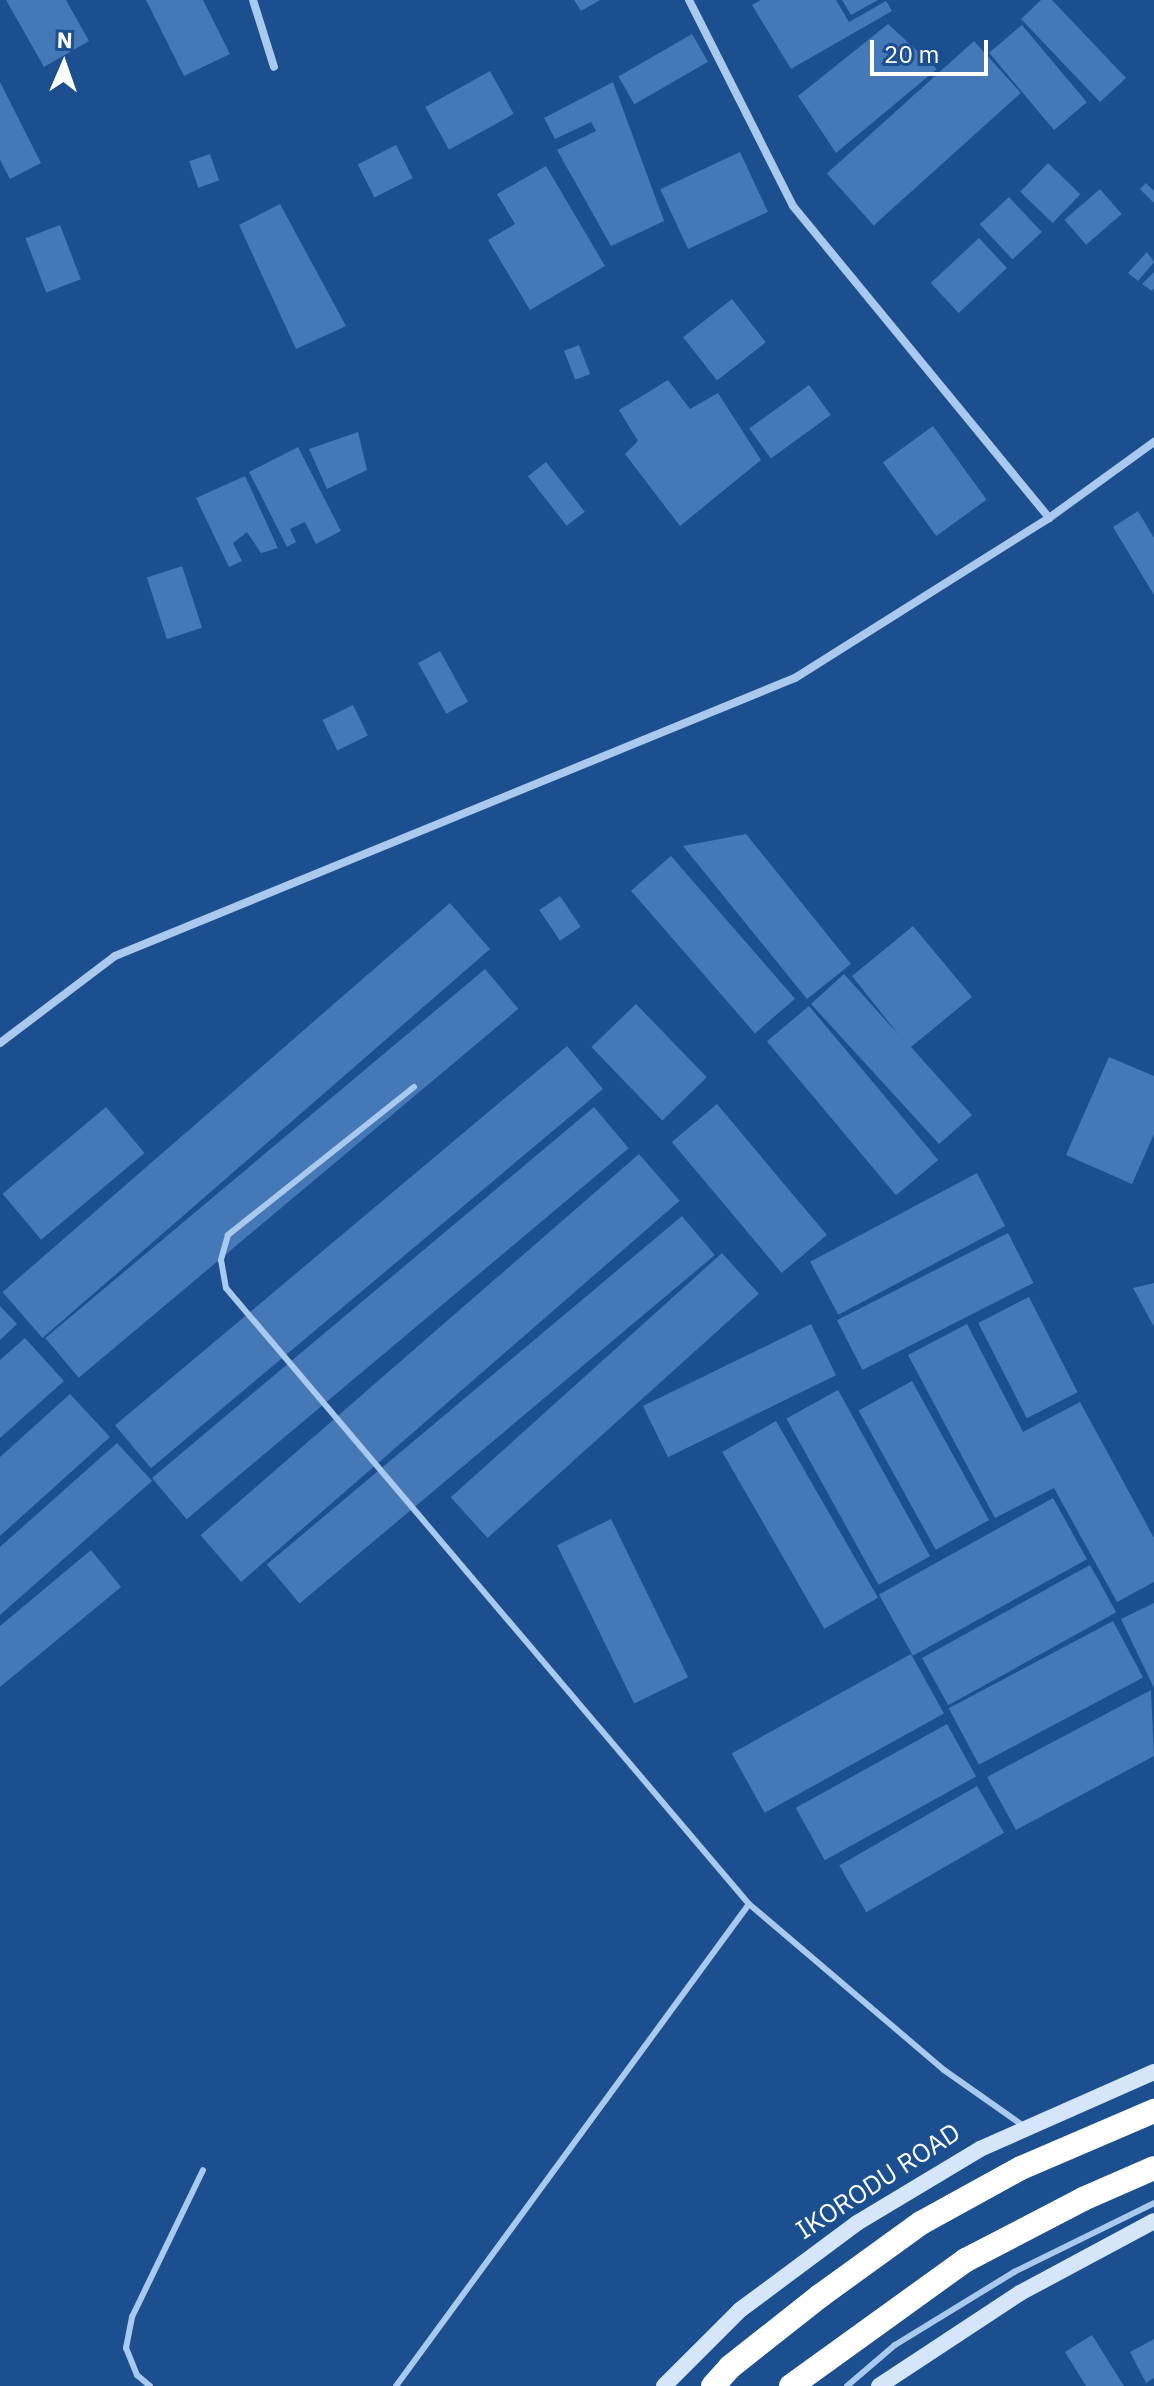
<!DOCTYPE html>
<style>
body{margin:0}
#map{position:relative;width:1154px;height:2386px;overflow:hidden;background:#1b4f8f;font-family:"IBM Plex Sans",sans-serif}
div>[style]{position:absolute}
.building>*{inset:0;background:#4478b7;transform-origin:0 0}
.lane>*{height:6px;margin:-3px;padding:0 3px;transform-origin:3px;border-radius:3px;background:#a9c9ee}
.street>*{height:8px;margin:-4px;padding:0 4px;transform-origin:4px;border-radius:4px;background:#a9c9ee}
.secondary>*{height:16px;margin:-8px;padding:0 8px;transform-origin:8px;border-radius:8px;background:#d6e6fa}
.highway>*{height:24px;margin:-12px;padding:0 12px;transform-origin:12px;border-radius:12px;background:#fff}
span{translate:-50% -50%;white-space:nowrap;text-align:center;line-height:1.15;-webkit-text-stroke:6px #1b4f8f;paint-order:stroke}
.street-label{font-size:26px;color:#fff}
.north{position:absolute;left:24px;top:24px;width:80px;height:80px;-webkit-text-stroke:6px #1b4f8f;paint-order:stroke;rotate:2deg;font-size:22px;font-weight:700;line-height:32px;text-align:center;color:#fff}
.north::after{content:'';display:block;margin:auto;width:28px;height:36px;background:#fff;clip-path:polygon(50% 0,100% 100%,50% 72%,0 100%)}
.scale{position:absolute;left:870px;top:40px;width:118px;height:36px;box-sizing:border-box;border:4px solid #fff;border-top:0;padding-left:10px;font-size:24px;line-height:28px;white-space:nowrap;color:#fff;-webkit-text-stroke:6px #1b4f8f;paint-order:stroke}
</style>
<div id="map">
<div class="building">
<div style="clip-path:polygon(6px 0,66px 0,89px 41px,44px 67px)"></div>
<div style="clip-path:polygon(146px 0,203px 0,230px 54px,184px 76px)"></div>
<div style="clip-path:polygon(574px 0,600px 0,581px 11px)"></div>
<div style="clip-path:polygon(761px 0,836px 0,849px 22px,886px 1px,892px 11px,791px 69px,752px 5px)"></div>
<div style="clip-path:polygon(842px 0,878px 0,851px 15px)"></div>
<div style="clip-path:polygon(1041px 0,1052px 0,1126px 78px,1100px 102px,1021px 19px)"></div>
<div style="clip-path:polygon(888px 24px,937px 69px,836px 153px,798px 96px)"></div>
<div style="left:1022px;top:25px;width:101px;height:43px;rotate:50deg"></div>
<div style="left:692px;top:34px;width:32px;height:85px;rotate:60deg"></div>
<div style="left:974px;top:41px;width:70px;height:198px;rotate:48deg"></div>
<div style="left:490px;top:71px;width:49px;height:74px;rotate:61deg"></div>
<div style="clip-path:polygon(0 82px,41px 163px,10px 179px,0 160px)"></div>
<div style="clip-path:polygon(613px 82px,664px 221px,611px 246px,557px 150px,596px 131px,591px 122px,555px 139px,544px 118px)"></div>
<div style="left:396px;top:145px;width:37px;height:43px;rotate:63deg"></div>
<div style="left:740px;top:152px;width:66px;height:88px;rotate:65deg"></div>
<div style="left:210px;top:154px;width:28px;height:22px;rotate:71deg"></div>
<div style="left:1048px;top:163px;width:45px;height:40px;rotate:44deg"></div>
<div style="clip-path:polygon(546px 166px,605px 266px,530px 310px,488px 240px,515px 224px,497px 194px)"></div>
<div style="clip-path:polygon(1146px 183px,1154px 191px,1154px 203px,1140px 189px)"></div>
<div style="left:1100px;top:189px;width:33px;height:47px;rotate:49deg"></div>
<div style="left:1009px;top:197px;width:48px;height:40px;rotate:47deg"></div>
<div style="clip-path:polygon(280px 204px,346px 326px,296px 349px,239px 225px)"></div>
<div style="left:60px;top:225px;width:58px;height:37px;rotate:69deg"></div>
<div style="left:979px;top:238px;width:41px;height:66px;rotate:47deg"></div>
<div style="clip-path:polygon(1147px 252px,1154px 262px,1138px 281px,1128px 273px)"></div>
<div style="clip-path:polygon(1154px 272px,1154px 288px,1152px 291px,1142px 284px)"></div>
<div style="left:732px;top:299px;width:55px;height:62px;rotate:52deg"></div>
<div style="left:579px;top:345px;width:31px;height:16px;rotate:69deg"></div>
<div style="clip-path:polygon(668px 380px,690px 409px,718px 393px,761px 460px,680px 526px,625px 454px,638px 441px,619px 410px)"></div>
<div style="left:809px;top:385px;width:37px;height:74px;rotate:54deg"></div>
<div style="left:933px;top:426px;width:91px;height:62px;rotate:54deg"></div>
<div style="clip-path:polygon(358px 432px,367px 470px,327px 489px,309px 449px)"></div>
<div style="clip-path:polygon(298px 447px,341px 531px,316px 544px,305px 522px,290px 529px,296px 542px,287px 547px,249px 472px)"></div>
<div style="left:546px;top:462px;width:63px;height:23px;rotate:52deg"></div>
<div style="clip-path:polygon(245px 476px,278px 548px,261px 553px,247px 532px,233px 543px,242px 561px,229px 567px,196px 498px)"></div>
<div style="clip-path:polygon(1138px 511px,1154px 538px,1154px 595px,1113px 527px)"></div>
<div style="left:182px;top:566px;width:65px;height:37px;rotate:72deg"></div>
<div style="left:440px;top:651px;width:58px;height:25px;rotate:61deg"></div>
<div style="left:353px;top:705px;width:34px;height:34px;rotate:64deg"></div>
<div style="clip-path:polygon(746px 834px,851px 964px,807px 999px,683px 846px)"></div>
<div style="left:671px;top:856px;width:189px;height:53px;rotate:49deg"></div>
<div style="left:560px;top:896px;width:37px;height:25px;rotate:56deg"></div>
<div style="left:450px;top:903px;width:61px;height:593px;rotate:49deg"></div>
<div style="clip-path:polygon(913px 926px,972px 997px,911px 1047px,972px 1115px,939px 1144px,811px 1004px,844px 974px,899px 1035px,852px 976px)"></div>
<div style="left:485px;top:969px;width:52px;height:574px;rotate:50deg"></div>
<div style="left:636px;top:1004px;width:102px;height:62px;rotate:46deg"></div>
<div style="left:809px;top:1006px;width:201px;height:55px;rotate:50deg"></div>
<div style="left:567px;top:1046px;width:56px;height:590px;rotate:50deg"></div>
<div style="clip-path:polygon(1109px 1057px,1154px 1076px,1154px 1134px,1132px 1184px,1066px 1155px)"></div>
<div style="left:717px;top:1104px;width:171px;height:59px;rotate:50deg"></div>
<div style="left:106px;top:1107px;width:60px;height:135px;rotate:50deg"></div>
<div style="left:594px;top:1107px;width:54px;height:577px;rotate:50deg"></div>
<div style="left:639px;top:1154px;width:62px;height:581px;rotate:49deg"></div>
<div style="left:977px;top:1173px;width:60px;height:189px;rotate:62deg"></div>
<div style="left:682px;top:1216px;width:51px;height:542px;rotate:50deg"></div>
<div style="left:1008px;top:1233px;width:56px;height:192px;rotate:63deg"></div>
<div style="left:722px;top:1253px;width:55px;height:365px;rotate:48deg"></div>
<div style="clip-path:polygon(1154px 1283px,1154px 1327px,1133px 1288px)"></div>
<div style="left:1029px;top:1297px;width:107px;height:57px;rotate:63deg"></div>
<div style="clip-path:polygon(0 1306px,17px 1324px,0 1340px)"></div>
<div style="left:811px;top:1324px;width:57px;height:187px;rotate:64deg"></div>
<div style="clip-path:polygon(967px 1324px,1023px 1432px,1080px 1402px,1154px 1538px,1154px 1582px,1117px 1602px,1054px 1488px,995px 1518px,908px 1355px)"></div>
<div style="clip-path:polygon(25px 1338px,64px 1381px,0 1438px,0 1360px)"></div>
<div style="left:912px;top:1381px;width:159px;height:61px;rotate:61deg"></div>
<div style="left:838px;top:1390px;width:190px;height:59px;rotate:61deg"></div>
<div style="clip-path:polygon(70px 1394px,110px 1437px,0 1536px,0 1457px)"></div>
<div style="left:776px;top:1421px;width:204px;height:62px;rotate:60deg"></div>
<div style="clip-path:polygon(117px 1443px,152px 1481px,0 1615px,0 1547px)"></div>
<div style="left:1053px;top:1498px;width:70px;height:199px;rotate:61deg"></div>
<div style="left:611px;top:1519px;width:176px;height:60px;rotate:64deg"></div>
<div style="clip-path:polygon(91px 1550px,121px 1587px,0 1687px,0 1626px)"></div>
<div style="left:1090px;top:1565px;width:54px;height:192px;rotate:61deg"></div>
<div style="clip-path:polygon(1154px 1603px,1154px 1688px,1121px 1619px)"></div>
<div style="left:1113px;top:1621px;width:64px;height:186px;rotate:62deg"></div>
<div style="left:911px;top:1654px;width:68px;height:205px;rotate:61deg"></div>
<div style="clip-path:polygon(1151px 1690px,1154px 1756px,1016px 1830px,987px 1777px)"></div>
<div style="left:947px;top:1724px;width:60px;height:173px;rotate:61deg"></div>
<div style="left:977px;top:1786px;width:54px;height:159px;rotate:60deg"></div>
<div style="clip-path:polygon(1092px 2335px,1124px 2386px,1086px 2386px,1065px 2352px)"></div>
<div style="clip-path:polygon(1154px 2339px,1154px 2378px,1146px 2383px,1130px 2352px)"></div>
</div>
<div class="lane">
<div style="left:414px;top:1087px;width:238px;rotate:141.5deg"></div>
<div style="left:228px;top:1235px;width:26px;rotate:106deg"></div>
<div style="left:221px;top:1260px;width:28px;rotate:80deg"></div>
<div style="left:226px;top:1288px;width:808px;rotate:49.67deg"></div>
<div style="left:749px;top:1904px;width:256px;rotate:40.4deg"></div>
<div style="left:944px;top:2070px;width:99px;rotate:35.1deg"></div>
<div style="left:150px;top:2386px;width:17px;rotate:-140deg"></div>
<div style="left:137px;top:2375px;width:29px;rotate:-112deg"></div>
<div style="left:126px;top:2348px;width:32px;rotate:-79deg"></div>
<div style="left:132px;top:2317px;width:163px;rotate:-64.2deg"></div>
<div style="left:396px;top:2386px;width:597px;rotate:-53.78deg"></div>
<div style="left:847px;top:2386px;width:63px;rotate:-40.5deg"></div>
<div style="left:895px;top:2345px;width:140px;rotate:-31.5deg"></div>
<div style="left:1014px;top:2272px;width:156px;rotate:-26.2deg"></div>
</div>
<div class="street">
<div style="left:253px;top:0;width:70px;rotate:72.6deg"></div>
<div style="left:689px;top:0;width:231px;rotate:63.2deg"></div>
<div style="left:793px;top:206px;width:404px;rotate:50.6deg"></div>
<div style="left:0;top:1043px;width:144px;rotate:-37.1deg"></div>
<div style="left:115px;top:956px;width:735px;rotate:-22.24deg"></div>
<div style="left:795px;top:678px;width:300px;rotate:-32.2deg"></div>
<div style="left:1049px;top:518px;width:130px;rotate:-35.9deg"></div>
</div>
<div class="secondary">
<div style="left:664px;top:2386px;width:107px;rotate:-45deg"></div>
<div style="left:740px;top:2310px;width:146px;rotate:-36.6deg"></div>
<div style="left:857px;top:2223px;width:144px;rotate:-31deg"></div>
<div style="left:980px;top:2149px;width:190px;rotate:-23.9deg"></div>
<div style="left:879px;top:2386px;width:169px;rotate:-33.4deg"></div>
<div style="left:1020px;top:2293px;width:152px;rotate:-28.2deg"></div>
</div>
<div class="highway">
<div style="left:713px;top:2386px;width:25px;rotate:-48deg"></div>
<div style="left:730px;top:2367px;width:115px;rotate:-38.3deg"></div>
<div style="left:820px;top:2296px;width:125px;rotate:-35.9deg"></div>
<div style="left:921px;top:2223px;width:114px;rotate:-28.8deg"></div>
<div style="left:1021px;top:2168px;width:145px;rotate:-23.2deg"></div>
<div style="left:791px;top:2386px;width:216px;rotate:-35.8deg"></div>
<div style="left:966px;top:2260px;width:132px;rotate:-27.5deg"></div>
<div style="left:1083px;top:2199px;width:77px;rotate:-23.6deg"></div>
</div>
<div class="street-label">
<span style="left:878px;top:2181px;rotate:-33deg">IKORODU ROAD</span>
</div>
<div class="north">N</div>
<div class="scale">20 m</div>
</div>
